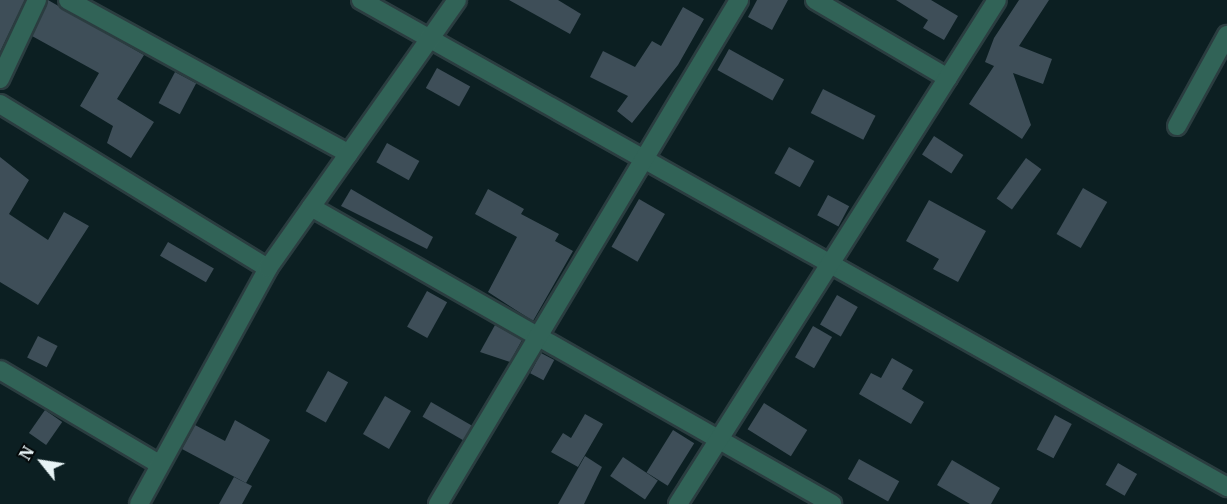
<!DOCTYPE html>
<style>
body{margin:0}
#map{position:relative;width:1227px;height:504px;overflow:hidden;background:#0c1f22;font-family:"IBM Plex Serif",serif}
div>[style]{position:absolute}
.building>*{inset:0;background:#3e4e58;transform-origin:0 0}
.roads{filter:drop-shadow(2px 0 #2b3d40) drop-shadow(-2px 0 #2b3d40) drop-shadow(0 2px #2b3d40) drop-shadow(0 -2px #2b3d40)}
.minor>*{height:18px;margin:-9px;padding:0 9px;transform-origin:9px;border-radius:9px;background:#316357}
span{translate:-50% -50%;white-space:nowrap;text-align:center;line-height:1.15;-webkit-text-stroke:4.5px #030809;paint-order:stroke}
.north{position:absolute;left:12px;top:432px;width:60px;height:60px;-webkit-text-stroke:4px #030809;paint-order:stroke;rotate:300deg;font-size:16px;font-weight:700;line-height:24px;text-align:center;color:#e7f3f5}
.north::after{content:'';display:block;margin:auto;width:21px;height:27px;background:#e7f3f5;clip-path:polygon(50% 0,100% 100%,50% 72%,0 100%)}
</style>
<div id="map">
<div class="building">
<div style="clip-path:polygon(0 0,25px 0,0 52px)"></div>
<div style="clip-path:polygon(48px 0,144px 55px,117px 99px,154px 122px,131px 158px,107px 143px,113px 126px,80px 106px,99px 73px,32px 36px)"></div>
<div style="clip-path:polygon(509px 0,558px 0,581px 14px,570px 34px)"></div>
<div style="clip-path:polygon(757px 0,788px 0,772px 30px,748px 17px)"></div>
<div style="clip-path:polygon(896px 0,931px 0,958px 16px,944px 40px,923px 28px,928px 20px)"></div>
<div style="clip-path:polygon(1019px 0,1049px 0,1019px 46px,1052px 59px,1043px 84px,1013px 73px,1031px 125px,1022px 139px,969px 104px,994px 66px,985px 62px,994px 38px)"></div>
<div style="clip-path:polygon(683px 7px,704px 19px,678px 65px,632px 123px,617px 111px,628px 96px,590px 77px,603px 51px,635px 67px,652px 41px,661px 46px)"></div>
<div style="left:729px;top:49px;width:63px;height:24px;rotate:29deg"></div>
<div style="left:437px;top:68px;width:38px;height:23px;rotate:29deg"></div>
<div style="left:175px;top:72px;width:24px;height:35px;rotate:28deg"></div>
<div style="left:823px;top:89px;width:59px;height:27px;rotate:27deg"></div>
<div style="left:934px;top:136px;width:35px;height:22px;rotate:33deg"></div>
<div style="left:387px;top:143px;width:37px;height:22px;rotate:29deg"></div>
<div style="left:789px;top:147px;width:29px;height:30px;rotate:29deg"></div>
<div style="clip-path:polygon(0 157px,29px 180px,9px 214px,48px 240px,64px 212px,89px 226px,38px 305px,0 282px)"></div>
<div style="left:1026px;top:158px;width:19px;height:50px;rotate:36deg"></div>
<div style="left:1083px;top:188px;width:28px;height:53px;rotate:30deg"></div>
<div style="clip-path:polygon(351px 189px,433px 237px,427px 249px,341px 206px)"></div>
<div style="clip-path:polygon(488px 189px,524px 209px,521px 214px,559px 234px,555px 241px,573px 251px,533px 321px,488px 292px,517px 237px,475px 214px)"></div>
<div style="left:828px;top:195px;width:24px;height:23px;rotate:28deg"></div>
<div style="left:639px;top:199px;width:30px;height:55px;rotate:30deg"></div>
<div style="clip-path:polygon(929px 200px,986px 231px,958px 282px,933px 269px,939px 259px,906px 241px)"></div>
<div style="left:168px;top:242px;width:53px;height:16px;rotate:30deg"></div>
<div style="left:427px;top:291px;width:23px;height:41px;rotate:29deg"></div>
<div style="left:837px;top:295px;width:24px;height:34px;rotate:30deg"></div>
<div style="clip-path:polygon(495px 325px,522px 340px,510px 362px,480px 352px)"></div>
<div style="left:813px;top:326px;width:22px;height:36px;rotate:30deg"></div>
<div style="left:38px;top:336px;width:22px;height:24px;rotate:27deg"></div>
<div style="left:541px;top:353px;width:15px;height:23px;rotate:28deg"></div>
<div style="clip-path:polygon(892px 358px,913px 370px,902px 389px,924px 402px,911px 424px,859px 394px,871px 373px,881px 378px)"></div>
<div style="left:328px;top:371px;width:23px;height:46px;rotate:29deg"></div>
<div style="left:385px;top:396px;width:30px;height:44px;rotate:30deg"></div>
<div style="left:431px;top:402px;width:48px;height:17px;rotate:30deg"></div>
<div style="left:764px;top:403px;width:51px;height:31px;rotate:32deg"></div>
<div style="left:45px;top:410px;width:21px;height:28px;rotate:35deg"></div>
<div style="clip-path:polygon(585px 414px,603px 424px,578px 467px,551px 452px,563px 433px,571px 438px)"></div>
<div style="left:1055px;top:415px;width:19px;height:39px;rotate:28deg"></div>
<div style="clip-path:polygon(235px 420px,270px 440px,246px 483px,182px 449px,195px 425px,225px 441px)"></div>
<div style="left:673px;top:430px;width:25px;height:50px;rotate:32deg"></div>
<div style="clip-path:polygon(585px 456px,602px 467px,584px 504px,558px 504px)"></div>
<div style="left:623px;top:457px;width:42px;height:23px;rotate:34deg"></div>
<div style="left:859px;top:459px;width:46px;height:23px;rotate:29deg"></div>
<div style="clip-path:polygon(952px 460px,1000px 488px,991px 504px,970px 504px,937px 485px)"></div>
<div style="left:1118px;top:463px;width:22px;height:25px;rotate:30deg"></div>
<div style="clip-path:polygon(234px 477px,252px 486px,242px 504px,219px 504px)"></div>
</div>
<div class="roads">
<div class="minor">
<div style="left:68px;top:0;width:320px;rotate:28.7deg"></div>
<div style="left:361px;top:0;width:994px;rotate:29.35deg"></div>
<div style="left:815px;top:0;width:154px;rotate:30.4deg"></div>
<div style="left:0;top:79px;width:87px;rotate:-64.9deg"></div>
<div style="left:0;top:104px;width:314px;rotate:31.5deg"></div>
<div style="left:1177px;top:126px;width:104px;rotate:-61.2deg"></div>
<div style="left:311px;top:207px;width:600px;rotate:29.69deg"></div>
<div style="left:0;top:370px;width:182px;rotate:30.6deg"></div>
<div style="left:139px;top:504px;width:269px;rotate:-61.3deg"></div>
<div style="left:268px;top:268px;width:328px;rotate:-54.8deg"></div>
<div style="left:438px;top:504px;width:587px;rotate:-59.15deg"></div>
<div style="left:678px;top:504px;width:596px;rotate:-57.67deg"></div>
</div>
</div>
<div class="north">N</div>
</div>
